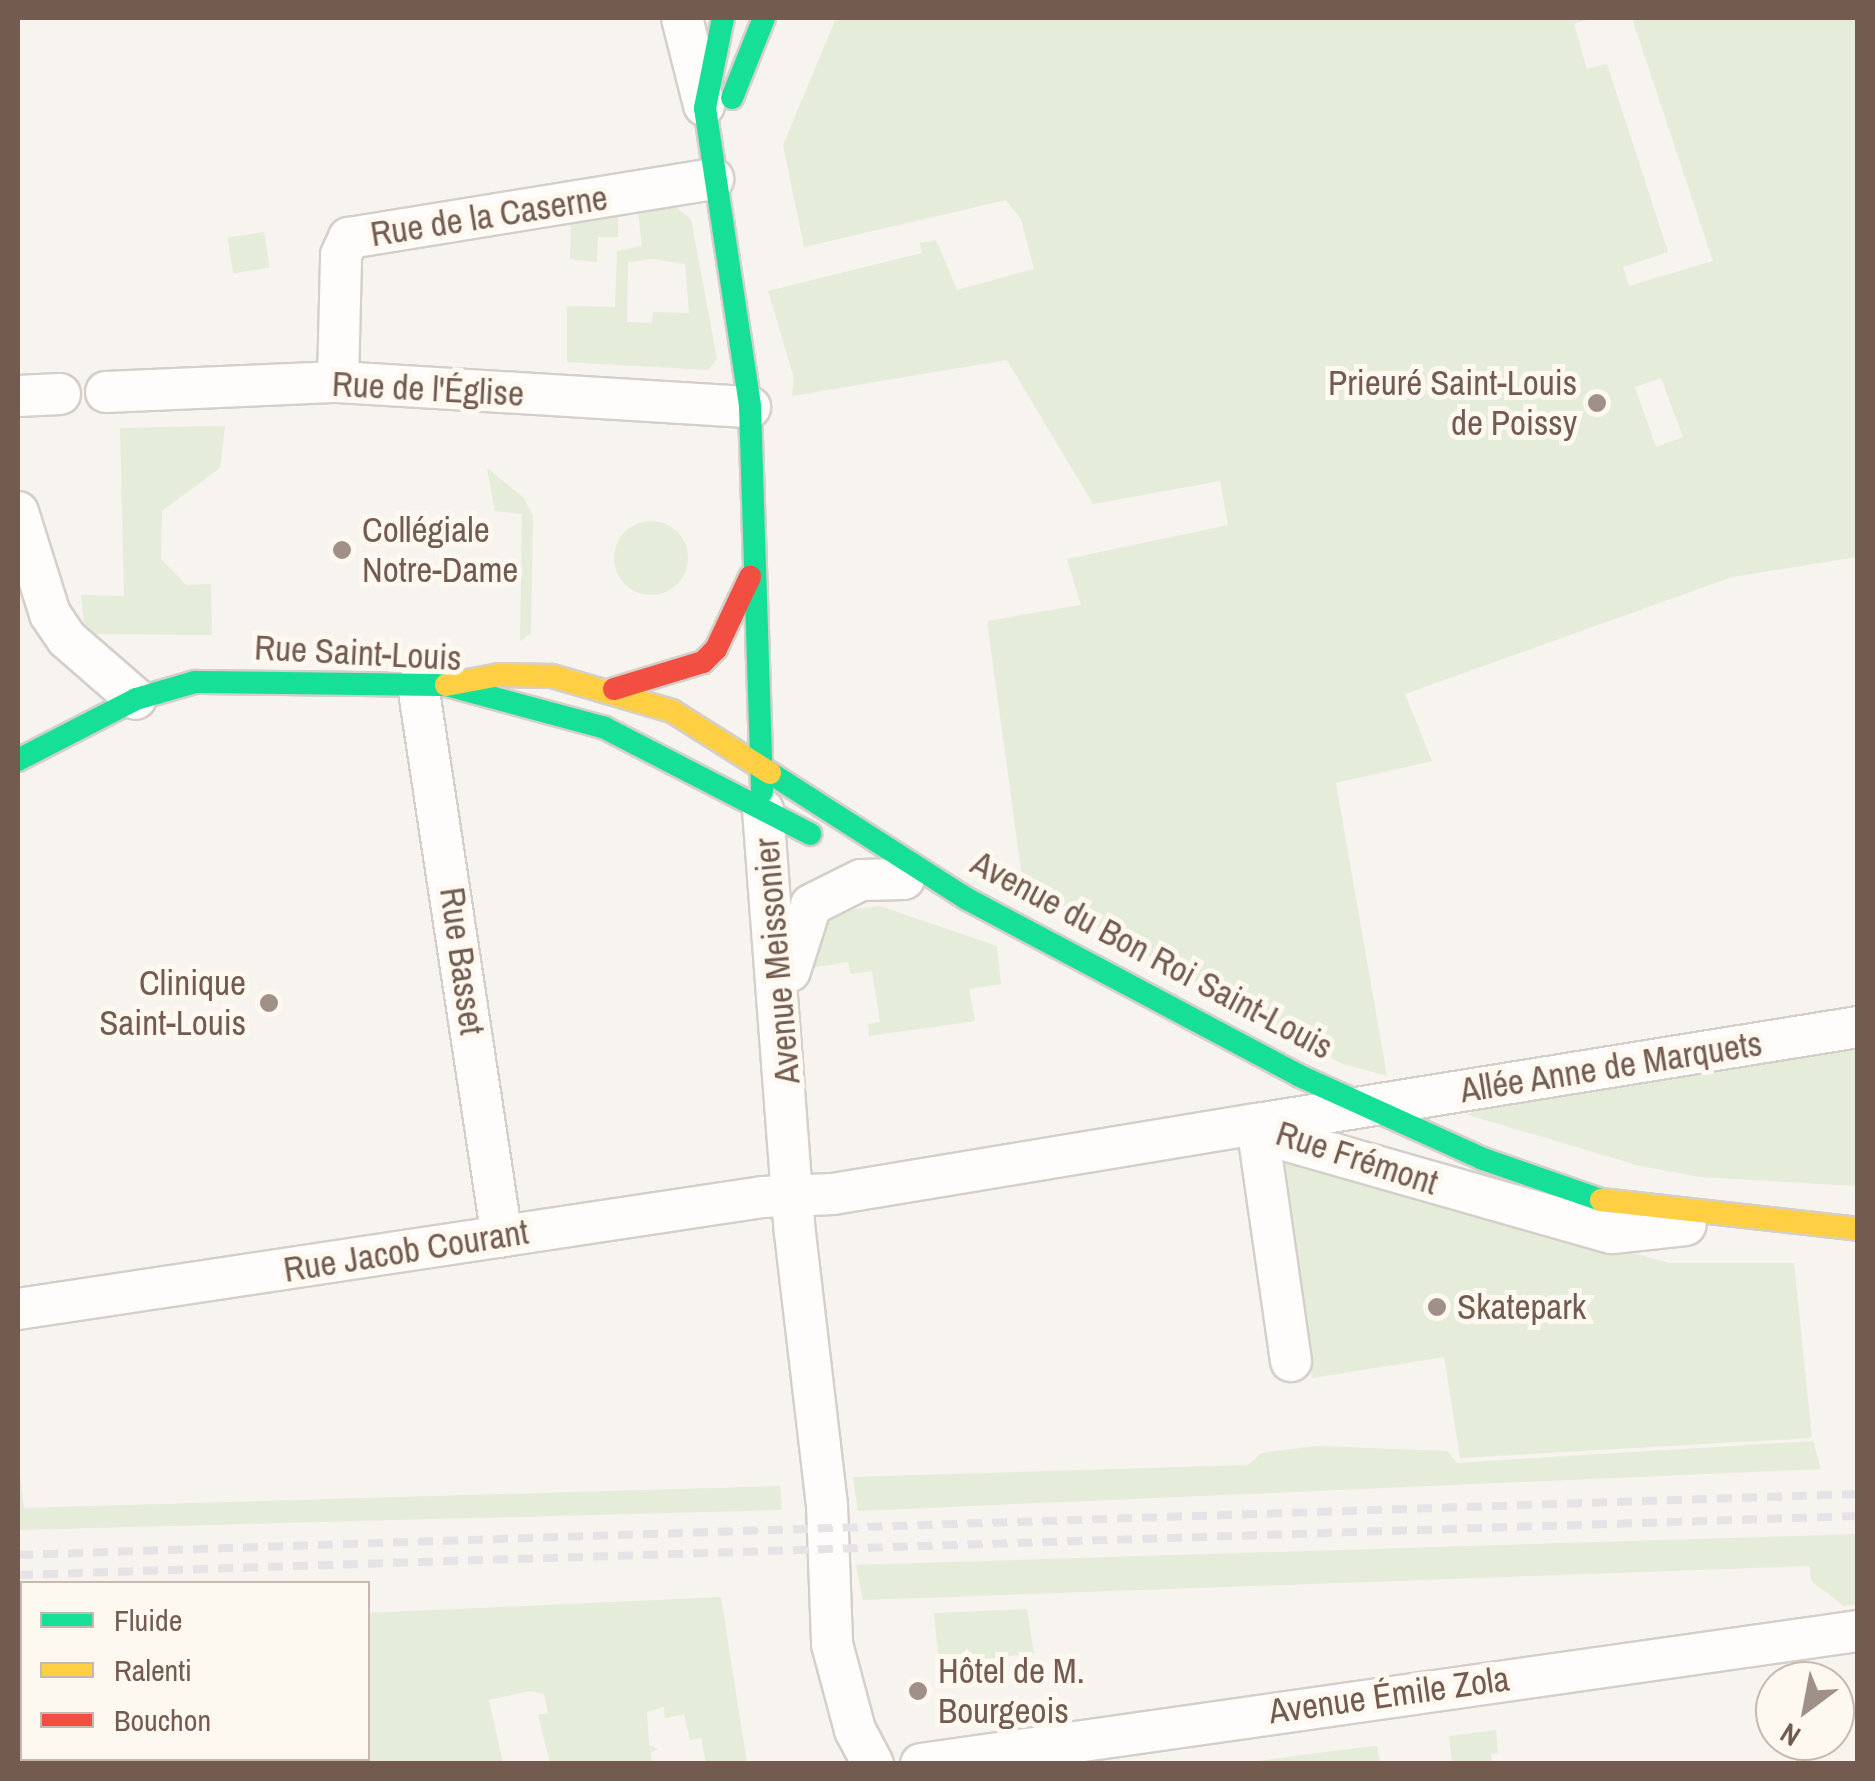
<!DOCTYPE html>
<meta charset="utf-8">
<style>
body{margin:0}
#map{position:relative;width:1875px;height:1781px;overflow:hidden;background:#f7f3ee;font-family:"Archivo Narrow",sans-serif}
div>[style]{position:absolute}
.green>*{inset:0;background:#e5ecda;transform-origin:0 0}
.round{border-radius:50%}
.roads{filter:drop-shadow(2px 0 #d4cfc9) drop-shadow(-2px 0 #d4cfc9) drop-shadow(0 2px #d4cfc9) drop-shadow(0 -2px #d4cfc9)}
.street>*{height:40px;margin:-20px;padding:0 20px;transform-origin:20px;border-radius:20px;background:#fefdfc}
.fast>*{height:22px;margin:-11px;padding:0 11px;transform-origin:11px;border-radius:11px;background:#16e098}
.slow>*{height:22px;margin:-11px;padding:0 11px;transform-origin:11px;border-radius:11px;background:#ffcf43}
.jam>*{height:22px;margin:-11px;padding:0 11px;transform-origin:11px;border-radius:11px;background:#f24e42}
.rail>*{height:8px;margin-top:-4px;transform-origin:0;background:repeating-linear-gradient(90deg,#e5e3e5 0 15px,transparent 0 25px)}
.dots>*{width:28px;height:28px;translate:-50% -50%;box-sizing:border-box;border:5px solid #fdf8f0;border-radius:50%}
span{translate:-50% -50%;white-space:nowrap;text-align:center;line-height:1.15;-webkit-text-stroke:10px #fdf8f0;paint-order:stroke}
.street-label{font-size:35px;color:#735b4f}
.poi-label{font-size:35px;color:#735b4f}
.right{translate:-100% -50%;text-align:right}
.left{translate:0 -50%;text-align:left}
.frame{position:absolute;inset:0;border:20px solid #735b4f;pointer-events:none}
.legend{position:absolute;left:20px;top:1581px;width:350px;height:180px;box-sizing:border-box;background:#fdf8f0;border:2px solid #c6b9b0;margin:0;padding:12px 18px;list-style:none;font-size:30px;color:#735b4f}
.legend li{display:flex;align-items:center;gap:20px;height:50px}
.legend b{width:50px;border:2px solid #c6b9b0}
.north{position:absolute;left:1755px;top:1661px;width:100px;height:100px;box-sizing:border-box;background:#fdf8f0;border:2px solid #c6b9b0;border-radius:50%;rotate:212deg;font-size:28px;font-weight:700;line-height:40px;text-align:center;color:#735b4f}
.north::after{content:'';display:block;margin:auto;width:35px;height:45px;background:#a19087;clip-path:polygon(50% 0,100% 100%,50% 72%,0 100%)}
</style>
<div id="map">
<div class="green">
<div style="clip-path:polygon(evenodd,836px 18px,1592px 18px,1574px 24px,1587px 69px,1607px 64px,1668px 252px,1623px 267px,1629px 286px,1713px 261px,1632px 18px,1857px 18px,1857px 557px,1732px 577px,1405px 694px,1432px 761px,1336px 783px,1387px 1076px,1340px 1063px,1023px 885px,987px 621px,1081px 605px,1067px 559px,1228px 525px,1220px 481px,1093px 504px,1007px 360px,792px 396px,794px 378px,768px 291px,922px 253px,920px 243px,936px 240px,957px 290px,1034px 269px,1021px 219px,1006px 200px,804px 247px,783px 145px,836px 18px,1661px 378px,1683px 437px,1656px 447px,1635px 387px,1661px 378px)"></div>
<div style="clip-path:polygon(evenodd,674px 206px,691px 219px,717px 359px,708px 370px,567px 362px,567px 306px,615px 307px,617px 251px,642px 246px,638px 212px,674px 206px,653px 259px,685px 264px,689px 313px,653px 312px,652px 323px,627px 322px,628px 262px,653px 259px)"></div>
<div style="clip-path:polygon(618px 215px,618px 237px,598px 237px,597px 262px,570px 259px,571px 223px)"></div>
<div style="left:264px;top:232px;width:36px;height:37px;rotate:81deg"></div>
<div style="clip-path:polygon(225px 426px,220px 468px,162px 511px,161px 559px,186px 585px,211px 584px,212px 635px,85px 634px,81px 595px,124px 596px,120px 428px)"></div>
<div style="clip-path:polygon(487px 468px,524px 498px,533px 516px,531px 633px,520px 641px,522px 514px,495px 511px)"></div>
<div class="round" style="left:614px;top:521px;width:74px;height:74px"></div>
<div style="clip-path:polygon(880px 906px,997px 946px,1001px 984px,969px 989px,975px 1021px,869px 1036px,868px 1024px,880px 1022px,872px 971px,851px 974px,848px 962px,810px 968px,823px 925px,847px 910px)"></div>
<div style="clip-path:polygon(1857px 1047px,1857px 1186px,1700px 1177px,1640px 1166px,1468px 1115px,1476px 1109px)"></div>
<div style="clip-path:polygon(1283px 1157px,1669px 1263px,1794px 1263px,1812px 1438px,1460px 1458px,1444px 1357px,1312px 1378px)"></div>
<div style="clip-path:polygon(1813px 1441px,1821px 1469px,858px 1511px,853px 1477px,1248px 1465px,1261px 1453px,1316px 1446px,1447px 1451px,1457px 1463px)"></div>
<div style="clip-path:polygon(18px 1460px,24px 1508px,780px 1486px,782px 1510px,18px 1530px)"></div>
<div style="clip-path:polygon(1857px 1534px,1857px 1604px,1844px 1606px,1811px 1581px,1810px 1566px,863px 1600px,856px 1565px)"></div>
<div style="clip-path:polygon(721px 1597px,747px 1763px,706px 1763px,701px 1738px,690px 1740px,684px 1714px,665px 1718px,664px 1707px,647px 1712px,649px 1745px,658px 1749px,651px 1752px,652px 1763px,550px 1763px,538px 1715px,548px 1713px,544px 1694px,530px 1691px,489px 1700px,503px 1763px,349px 1763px,368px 1758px,368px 1613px)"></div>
<div style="clip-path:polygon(1027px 1609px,1034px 1653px,939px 1665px,934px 1613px)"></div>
<div style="clip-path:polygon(18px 1628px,22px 1758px,129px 1763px,23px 1763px,18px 1728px)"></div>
<div style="clip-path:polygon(1496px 1730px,1498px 1753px,1491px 1754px,1492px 1763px,1452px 1763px,1449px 1736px)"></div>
<div style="clip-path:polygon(1377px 1746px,1380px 1763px,1242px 1763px,1365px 1747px)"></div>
</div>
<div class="roads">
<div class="street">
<div style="left:682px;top:18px;width:90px;rotate:75.8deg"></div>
<div style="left:338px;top:382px;width:127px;rotate:-88.6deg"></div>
<div style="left:341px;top:255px;width:19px;rotate:-65deg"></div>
<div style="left:349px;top:238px;width:369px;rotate:-9.2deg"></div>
<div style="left:106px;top:392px;width:232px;rotate:-2.5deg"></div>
<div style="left:338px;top:382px;width:413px;rotate:3.5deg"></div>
<div style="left:18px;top:396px;width:42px;rotate:-2.7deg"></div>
<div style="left:18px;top:512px;width:107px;rotate:72.6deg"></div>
<div style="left:50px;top:614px;width:30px;rotate:56deg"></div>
<div style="left:67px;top:639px;width:91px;rotate:41deg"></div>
<div style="left:418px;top:685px;width:558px;rotate:81.35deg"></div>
<div style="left:763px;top:810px;width:424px;rotate:85.7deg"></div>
<div style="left:795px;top:1233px;width:274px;rotate:83.3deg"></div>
<div style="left:827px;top:1505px;width:139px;rotate:87.9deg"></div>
<div style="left:832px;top:1644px;width:89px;rotate:75deg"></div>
<div style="left:855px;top:1730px;width:38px;rotate:62deg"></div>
<div style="left:790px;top:971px;width:69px;rotate:-72.3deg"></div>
<div style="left:811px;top:905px;width:56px;rotate:-26.6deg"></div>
<div style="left:861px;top:880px;width:43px;rotate:-1.3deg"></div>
<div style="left:18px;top:1309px;width:753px;rotate:-8.55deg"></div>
<div style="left:763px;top:1197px;width:70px;rotate:-2.5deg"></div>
<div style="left:833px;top:1194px;width:430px;rotate:-9.4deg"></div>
<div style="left:1257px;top:1124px;width:28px;rotate:32deg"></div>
<div style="left:1281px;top:1139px;width:344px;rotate:15.9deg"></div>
<div style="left:1612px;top:1233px;width:74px;rotate:-6.2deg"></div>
<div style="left:1291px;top:1361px;width:239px;rotate:-98.2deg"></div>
<div style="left:1257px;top:1124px;width:609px;rotate:-9.17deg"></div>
<div style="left:921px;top:1764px;width:946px;rotate:-8.08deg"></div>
</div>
<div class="fast">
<div style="left:723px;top:18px;width:92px;rotate:101.3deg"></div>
<div style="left:705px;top:108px;width:302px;rotate:81.4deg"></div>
<div style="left:750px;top:407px;width:385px;rotate:88.2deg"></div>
<div style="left:732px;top:98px;width:86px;rotate:-68.2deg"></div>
<div style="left:18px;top:760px;width:133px;rotate:-27.3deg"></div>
<div style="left:136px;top:699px;width:61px;rotate:-16.1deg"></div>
<div style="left:195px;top:682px;width:251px;rotate:0.7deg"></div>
<div style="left:446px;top:685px;width:165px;rotate:15.1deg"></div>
<div style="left:605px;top:728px;width:231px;rotate:27.3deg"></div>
<div style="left:770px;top:773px;width:234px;rotate:32.6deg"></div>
<div style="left:967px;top:899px;width:377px;rotate:28deg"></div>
<div style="left:1300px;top:1076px;width:201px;rotate:24.4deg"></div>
<div style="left:1483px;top:1159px;width:125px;rotate:19.2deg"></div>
</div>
<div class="slow">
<div style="left:446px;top:685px;width:54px;rotate:-10.7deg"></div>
<div style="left:499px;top:675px;width:53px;rotate:1.1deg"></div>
<div style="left:552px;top:676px;width:125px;rotate:16.3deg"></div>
<div style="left:672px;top:711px;width:116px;rotate:32.3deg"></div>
<div style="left:1601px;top:1200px;width:259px;rotate:6.4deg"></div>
</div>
<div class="jam">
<div style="left:614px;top:689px;width:93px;rotate:-16.9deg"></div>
<div style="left:703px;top:662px;width:18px;rotate:-45deg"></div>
<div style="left:716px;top:649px;width:80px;rotate:-64.7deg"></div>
</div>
</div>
<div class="rail">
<div style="left:18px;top:1555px;width:1841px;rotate:-1.9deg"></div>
<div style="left:18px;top:1575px;width:1841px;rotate:-1.84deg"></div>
<div style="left:18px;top:1593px;width:4px"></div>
</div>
<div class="dots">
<div style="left:1597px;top:403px;background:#a19087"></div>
<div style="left:342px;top:550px;background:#a19087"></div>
<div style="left:269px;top:1003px;background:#a19087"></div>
<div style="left:1437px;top:1307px;background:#a19087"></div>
<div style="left:918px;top:1691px;background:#a19087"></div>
</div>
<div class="street-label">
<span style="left:489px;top:216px;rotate:-9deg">Rue de la Caserne</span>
<span style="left:428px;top:389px;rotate:3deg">Rue de l'Église</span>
<span style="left:358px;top:653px;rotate:3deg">Rue Saint-Louis</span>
<span style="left:1152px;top:955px;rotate:28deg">Avenue du Bon Roi Saint-Louis</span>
<span style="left:462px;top:961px;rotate:82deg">Rue Basset</span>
<span style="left:777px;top:961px;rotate:-95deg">Avenue Meissonier</span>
<span style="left:1611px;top:1067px;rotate:-9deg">Allée Anne de Marquets</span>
<span style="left:1357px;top:1158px;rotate:18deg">Rue Frémont</span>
<span style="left:406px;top:1251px;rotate:-9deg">Rue Jacob Courant</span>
<span style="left:1389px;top:1695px;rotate:-8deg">Avenue Émile Zola</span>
</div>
<div class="poi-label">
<span class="right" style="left:1577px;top:403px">Prieuré Saint-Louis<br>de Poissy</span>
<span class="left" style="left:362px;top:550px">Collégiale<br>Notre-Dame</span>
<span class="right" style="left:246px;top:1003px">Clinique<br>Saint-Louis</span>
<span class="left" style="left:1457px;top:1307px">Skatepark</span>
<span class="left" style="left:938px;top:1691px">Hôtel de M.<br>Bourgeois</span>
</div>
<div class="frame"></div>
<ul class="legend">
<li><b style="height:12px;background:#16e098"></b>Fluide</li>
<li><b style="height:12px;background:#ffcf43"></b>Ralenti</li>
<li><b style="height:12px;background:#f24e42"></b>Bouchon</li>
</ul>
<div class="north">N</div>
</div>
